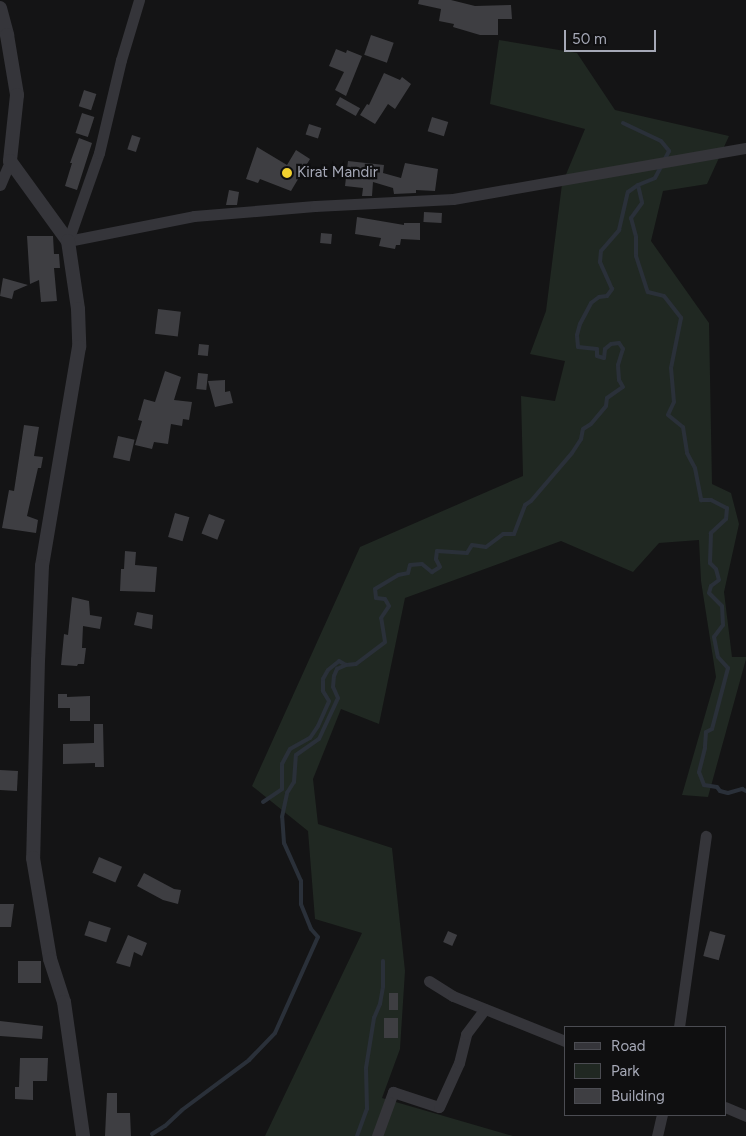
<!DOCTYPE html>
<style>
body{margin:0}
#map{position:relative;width:746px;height:1136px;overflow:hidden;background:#141415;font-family:Figtree,sans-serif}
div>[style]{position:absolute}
.green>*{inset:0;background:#202822}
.stream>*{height:4px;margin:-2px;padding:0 2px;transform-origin:2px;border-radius:2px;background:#2a3039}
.building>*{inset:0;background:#3e3e42;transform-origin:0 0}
.minor>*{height:11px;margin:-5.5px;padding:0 5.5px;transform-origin:5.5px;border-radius:5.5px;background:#35353a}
.tertiary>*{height:14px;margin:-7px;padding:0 7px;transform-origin:7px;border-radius:7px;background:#35353a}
.dots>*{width:14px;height:14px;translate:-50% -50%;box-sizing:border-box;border:2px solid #0f0f10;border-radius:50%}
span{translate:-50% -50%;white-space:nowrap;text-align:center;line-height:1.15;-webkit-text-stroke:4.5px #0f0f10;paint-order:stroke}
.poi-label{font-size:15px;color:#a5a8b6}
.left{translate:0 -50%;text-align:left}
.legend{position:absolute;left:564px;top:1026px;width:162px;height:90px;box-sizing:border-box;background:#0f0f10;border:1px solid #4b4c52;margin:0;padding:6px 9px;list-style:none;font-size:15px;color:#a5a8b6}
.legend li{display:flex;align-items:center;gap:10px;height:25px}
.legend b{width:25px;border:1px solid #4b4c52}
.scale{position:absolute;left:564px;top:30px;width:92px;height:22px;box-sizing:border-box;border:2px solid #a5a8b6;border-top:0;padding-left:6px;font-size:15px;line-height:18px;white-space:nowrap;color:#a5a8b6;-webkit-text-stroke:4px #0f0f10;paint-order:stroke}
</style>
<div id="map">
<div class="green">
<div style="clip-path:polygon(499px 40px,577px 53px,615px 110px,729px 136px,707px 184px,663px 191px,651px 241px,709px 323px,712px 484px,731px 493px,739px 524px,724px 592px,732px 657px,746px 657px,746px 659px,708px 797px,682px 795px,716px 677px,701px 581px,699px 540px,659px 543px,633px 572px,561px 541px,405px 598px,379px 724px,341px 709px,313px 779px,318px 824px,392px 848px,405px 971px,400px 1049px,382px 1098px,513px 1136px,265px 1136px,362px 933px,315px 919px,308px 831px,252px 786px,360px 547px,523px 476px,521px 396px,555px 401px,565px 361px,530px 354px,546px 311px,562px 184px,585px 129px,490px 104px)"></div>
</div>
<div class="stream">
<div style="left:623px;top:123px;width:42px;rotate:25.3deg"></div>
<div style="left:661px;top:141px;width:13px;rotate:51deg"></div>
<div style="left:669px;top:151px;width:9px;rotate:117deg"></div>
<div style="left:638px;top:185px;width:18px;rotate:77deg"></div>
<div style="left:642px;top:203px;width:19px;rotate:126deg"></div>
<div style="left:631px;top:218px;width:20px;rotate:75deg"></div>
<div style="left:636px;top:237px;width:19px;rotate:90deg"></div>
<div style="left:636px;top:256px;width:38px;rotate:72deg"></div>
<div style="left:648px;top:292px;width:16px;rotate:14deg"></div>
<div style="left:664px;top:296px;width:28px;rotate:52deg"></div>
<div style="left:681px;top:318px;width:51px;rotate:101.3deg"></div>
<div style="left:671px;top:368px;width:34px;rotate:85deg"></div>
<div style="left:674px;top:402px;width:14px;rotate:115deg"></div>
<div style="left:668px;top:415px;width:19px;rotate:39deg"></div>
<div style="left:683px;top:427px;width:26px;rotate:81deg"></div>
<div style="left:687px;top:453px;width:17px;rotate:62deg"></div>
<div style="left:695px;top:468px;width:33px;rotate:79deg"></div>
<div style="left:701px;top:500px;width:10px"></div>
<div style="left:711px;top:500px;width:18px;rotate:27deg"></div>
<div style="left:727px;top:508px;width:11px;rotate:95deg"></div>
<div style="left:726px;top:519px;width:21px;rotate:137deg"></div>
<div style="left:711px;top:533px;width:30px;rotate:92deg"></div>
<div style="left:710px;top:563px;width:8px;rotate:45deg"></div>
<div style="left:716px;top:569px;width:11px;rotate:75deg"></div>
<div style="left:719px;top:580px;width:10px;rotate:143deg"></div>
<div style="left:711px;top:586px;width:7px;rotate:106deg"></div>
<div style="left:709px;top:593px;width:18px;rotate:45deg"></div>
<div style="left:722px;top:606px;width:19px;rotate:87deg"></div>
<div style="left:723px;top:625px;width:15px;rotate:127deg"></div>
<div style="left:714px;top:637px;width:20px;rotate:79deg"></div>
<div style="left:718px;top:657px;width:15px;rotate:48deg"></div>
<div style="left:728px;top:668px;width:63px;rotate:104.7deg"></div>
<div style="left:712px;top:729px;width:7px;rotate:153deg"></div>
<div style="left:706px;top:732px;width:16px;rotate:94deg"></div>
<div style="left:705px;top:748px;width:25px;rotate:104deg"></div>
<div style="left:699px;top:772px;width:14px;rotate:69deg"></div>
<div style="left:704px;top:785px;width:13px;rotate:9deg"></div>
<div style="left:717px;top:787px;width:5px;rotate:53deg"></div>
<div style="left:720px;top:791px;width:8px;rotate:14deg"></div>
<div style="left:728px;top:793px;width:15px;rotate:-16deg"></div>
<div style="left:742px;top:789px;width:4px;rotate:27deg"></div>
<div style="left:263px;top:802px;width:23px;rotate:-34deg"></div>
<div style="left:282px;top:789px;width:25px;rotate:-90deg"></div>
<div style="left:282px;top:764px;width:17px;rotate:-62deg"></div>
<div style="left:290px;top:749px;width:23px;rotate:-29deg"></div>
<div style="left:310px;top:738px;width:14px;rotate:-56deg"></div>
<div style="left:318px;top:726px;width:27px;rotate:-66deg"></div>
<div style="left:329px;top:701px;width:12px;rotate:-121deg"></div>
<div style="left:323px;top:691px;width:12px;rotate:-90deg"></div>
<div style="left:323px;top:679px;width:10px;rotate:-61deg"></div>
<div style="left:328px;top:670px;width:14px;rotate:-39deg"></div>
<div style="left:339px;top:661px;width:8px;rotate:30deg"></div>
<div style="left:346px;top:665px;width:10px;rotate:-6deg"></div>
<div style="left:356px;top:664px;width:36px;rotate:-37deg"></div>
<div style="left:385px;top:642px;width:24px;rotate:-99deg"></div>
<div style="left:381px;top:618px;width:14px;rotate:-56deg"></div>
<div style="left:389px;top:606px;width:8px;rotate:-120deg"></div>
<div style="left:385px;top:599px;width:9px;rotate:-174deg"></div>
<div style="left:376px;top:598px;width:9px;rotate:-96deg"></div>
<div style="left:375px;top:589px;width:27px;rotate:-31deg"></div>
<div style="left:398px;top:575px;width:10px;rotate:-11deg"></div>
<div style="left:408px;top:573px;width:8px;rotate:-76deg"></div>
<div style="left:410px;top:565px;width:12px;rotate:-5deg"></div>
<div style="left:422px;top:564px;width:13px;rotate:39deg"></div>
<div style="left:432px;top:572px;width:9px;rotate:-32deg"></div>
<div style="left:440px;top:567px;width:9px;rotate:-117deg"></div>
<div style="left:436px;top:559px;width:8px;rotate:-83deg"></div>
<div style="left:437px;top:551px;width:30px;rotate:4deg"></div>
<div style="left:467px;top:553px;width:9px;rotate:-58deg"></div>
<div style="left:472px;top:545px;width:14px;rotate:8deg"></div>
<div style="left:486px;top:547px;width:21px;rotate:-37deg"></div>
<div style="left:503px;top:534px;width:11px"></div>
<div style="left:514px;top:534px;width:31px;rotate:-69deg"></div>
<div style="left:525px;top:505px;width:7px;rotate:-34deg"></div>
<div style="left:531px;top:501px;width:63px;rotate:-49.5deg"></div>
<div style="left:572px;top:453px;width:17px;rotate:-57deg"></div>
<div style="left:581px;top:439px;width:10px;rotate:-79deg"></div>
<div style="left:583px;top:429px;width:9px;rotate:-32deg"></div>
<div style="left:591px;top:424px;width:23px;rotate:-50deg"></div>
<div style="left:606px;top:406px;width:8px;rotate:-83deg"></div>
<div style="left:607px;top:398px;width:19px;rotate:-35deg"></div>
<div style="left:623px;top:387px;width:8px;rotate:-120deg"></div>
<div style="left:619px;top:380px;width:15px;rotate:-94deg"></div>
<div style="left:618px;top:365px;width:17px;rotate:-73deg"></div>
<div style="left:623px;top:349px;width:7px;rotate:-124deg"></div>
<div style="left:619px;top:343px;width:8px;rotate:173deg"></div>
<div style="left:611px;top:344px;width:8px;rotate:140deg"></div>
<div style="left:605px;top:349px;width:9px;rotate:96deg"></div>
<div style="left:604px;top:358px;width:7px;rotate:-164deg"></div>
<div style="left:597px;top:356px;width:7px;rotate:-90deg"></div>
<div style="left:597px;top:349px;width:19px;rotate:-174deg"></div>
<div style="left:578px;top:347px;width:12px;rotate:-95deg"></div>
<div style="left:577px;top:335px;width:11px;rotate:-75deg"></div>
<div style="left:580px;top:324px;width:24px;rotate:-62deg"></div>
<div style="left:591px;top:303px;width:10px;rotate:-37deg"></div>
<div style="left:599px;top:297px;width:8px;rotate:-7deg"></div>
<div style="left:607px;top:296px;width:9px;rotate:-54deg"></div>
<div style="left:612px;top:289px;width:30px;rotate:-114deg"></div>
<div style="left:600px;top:262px;width:11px;rotate:-85deg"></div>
<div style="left:601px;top:251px;width:28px;rotate:-49deg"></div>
<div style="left:619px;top:230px;width:39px;rotate:-77deg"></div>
<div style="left:628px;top:192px;width:12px;rotate:-35deg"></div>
<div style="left:638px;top:185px;width:18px;rotate:-22deg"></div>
<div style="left:655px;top:178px;width:15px;rotate:-62deg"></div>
<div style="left:152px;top:1134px;width:15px;rotate:-32deg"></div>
<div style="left:165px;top:1126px;width:23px;rotate:-43deg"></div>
<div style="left:182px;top:1110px;width:84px;rotate:-36.7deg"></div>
<div style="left:249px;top:1060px;width:37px;rotate:-46deg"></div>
<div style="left:275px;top:1033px;width:105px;rotate:-65.9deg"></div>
<div style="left:318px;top:937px;width:11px;rotate:-131deg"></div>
<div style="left:311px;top:929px;width:27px;rotate:-112deg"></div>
<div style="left:301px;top:904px;width:23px;rotate:-90deg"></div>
<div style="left:301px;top:881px;width:42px;rotate:-114.1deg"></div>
<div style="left:284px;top:843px;width:26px;rotate:-94deg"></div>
<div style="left:282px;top:817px;width:25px;rotate:-78deg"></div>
<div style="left:287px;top:793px;width:13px;rotate:-58deg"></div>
<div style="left:294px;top:782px;width:27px;rotate:-86deg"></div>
<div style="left:296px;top:755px;width:28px;rotate:-35deg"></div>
<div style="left:319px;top:739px;width:45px;rotate:-65.1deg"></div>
<div style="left:338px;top:698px;width:12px;rotate:-114deg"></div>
<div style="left:333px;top:687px;width:11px;rotate:-85deg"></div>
<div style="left:334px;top:676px;width:8px;rotate:-67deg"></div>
<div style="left:337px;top:669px;width:10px;rotate:-24deg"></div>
<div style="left:357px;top:1136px;width:29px;rotate:-70deg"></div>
<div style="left:367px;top:1109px;width:41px;rotate:-91.4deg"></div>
<div style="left:366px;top:1068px;width:51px;rotate:-80.9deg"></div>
<div style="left:374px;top:1018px;width:15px;rotate:-67deg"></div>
<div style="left:380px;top:1004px;width:17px;rotate:-80deg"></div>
<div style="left:383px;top:987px;width:26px;rotate:-90deg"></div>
</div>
<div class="building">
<div style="clip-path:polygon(419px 0,451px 0,475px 6px,511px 5px,512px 19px,498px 19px,498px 35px,480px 35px,453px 27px,454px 24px,439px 21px,441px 9px,418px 4px)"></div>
<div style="left:371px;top:35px;width:24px;height:21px;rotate:19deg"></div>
<div style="clip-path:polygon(336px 49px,346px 53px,347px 50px,362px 56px,346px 96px,335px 90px,344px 72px,329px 66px)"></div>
<div style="clip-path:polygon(384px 73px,400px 80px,402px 77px,411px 84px,395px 109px,388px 104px,375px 124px,360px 115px,367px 104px,369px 105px)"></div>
<div style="left:84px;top:90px;width:13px;height:17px;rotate:18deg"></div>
<div style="left:340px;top:97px;width:23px;height:9px;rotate:29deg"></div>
<div style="left:82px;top:113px;width:13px;height:21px;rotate:18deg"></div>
<div style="left:432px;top:117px;width:17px;height:15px;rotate:17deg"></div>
<div style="left:309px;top:124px;width:13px;height:11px;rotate:18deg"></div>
<div style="left:132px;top:135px;width:9px;height:15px;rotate:18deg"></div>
<div style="clip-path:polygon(79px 138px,92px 143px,77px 190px,65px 186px,72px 163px,70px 163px)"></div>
<div style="clip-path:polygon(257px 147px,287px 165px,296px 150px,310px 159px,291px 191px,260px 179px,258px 183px,246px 179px)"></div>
<div style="clip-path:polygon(348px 161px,384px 165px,383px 173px,401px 178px,405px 163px,438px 169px,435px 191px,416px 190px,416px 193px,394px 194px,393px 188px,373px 182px,372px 196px,362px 196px,363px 188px,345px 186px)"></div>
<div style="clip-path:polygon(229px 190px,239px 192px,237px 205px,226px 205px)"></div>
<div style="left:424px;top:212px;width:18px;height:10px;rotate:3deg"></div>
<div style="clip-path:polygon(357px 217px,404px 225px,404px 223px,420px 223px,420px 240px,401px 239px,400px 245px,396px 245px,395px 249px,379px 246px,381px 238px,355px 234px)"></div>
<div style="left:321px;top:233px;width:11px;height:10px;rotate:5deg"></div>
<div style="clip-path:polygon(27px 236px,53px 236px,54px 254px,59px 254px,60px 268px,54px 268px,57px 301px,41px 302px,39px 280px,30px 284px)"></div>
<div style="clip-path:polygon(3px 278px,28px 285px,14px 291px,12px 299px,0 296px)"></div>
<div style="left:158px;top:309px;width:23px;height:25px;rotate:7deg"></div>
<div style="left:199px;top:344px;width:10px;height:11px;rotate:6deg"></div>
<div style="clip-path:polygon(165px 371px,181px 377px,174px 400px,192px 402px,189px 420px,183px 419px,182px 426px,171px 424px,168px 444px,154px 442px,152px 449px,135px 445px,142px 421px,138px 420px,144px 399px,155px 402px)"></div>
<div style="left:198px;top:373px;width:10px;height:16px;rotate:6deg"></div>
<div style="clip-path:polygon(225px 380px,225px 392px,230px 391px,233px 403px,215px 407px,208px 381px)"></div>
<div style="clip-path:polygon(24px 425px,39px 427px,34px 456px,43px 457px,41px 468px,38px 468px,27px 516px,38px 520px,36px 533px,2px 528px,9px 490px,14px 491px)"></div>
<div style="left:118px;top:436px;width:17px;height:22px;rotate:13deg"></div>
<div style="left:175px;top:513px;width:15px;height:25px;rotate:16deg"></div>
<div style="left:209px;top:514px;width:17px;height:21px;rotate:21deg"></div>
<div style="clip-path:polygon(125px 551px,136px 552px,135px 565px,157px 567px,155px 592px,120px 591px,121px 569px,124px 569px)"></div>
<div style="clip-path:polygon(72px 597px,89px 601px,90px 615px,102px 617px,100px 629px,83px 626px,82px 648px,86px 648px,84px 664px,78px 664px,77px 666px,61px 665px,64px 634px,68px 635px)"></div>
<div style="clip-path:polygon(137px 612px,153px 615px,152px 629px,134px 625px)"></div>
<div style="clip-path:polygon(58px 694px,67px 694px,67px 697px,90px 696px,90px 721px,70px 721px,70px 708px,58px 708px)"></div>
<div style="clip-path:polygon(94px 724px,103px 724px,104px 767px,95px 767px,95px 763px,63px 764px,63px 744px,94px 743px)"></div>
<div style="left:0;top:770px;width:18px;height:20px;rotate:3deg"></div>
<div style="left:99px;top:857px;width:25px;height:17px;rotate:23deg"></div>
<div style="clip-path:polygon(144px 873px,174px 889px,181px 890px,178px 904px,163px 900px,137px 886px)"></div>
<div style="clip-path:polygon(0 904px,14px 904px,11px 927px,0 927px)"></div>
<div style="left:89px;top:921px;width:23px;height:15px;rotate:18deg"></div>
<div style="left:448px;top:931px;width:10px;height:12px;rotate:24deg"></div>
<div style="left:710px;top:931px;width:16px;height:26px;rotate:15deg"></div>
<div style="clip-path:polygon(128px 935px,147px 943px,142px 956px,134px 952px,130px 967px,116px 963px)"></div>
<div style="left:18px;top:961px;width:23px;height:22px"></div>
<div style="left:389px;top:993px;width:9px;height:17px"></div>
<div style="left:384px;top:1018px;width:14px;height:20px"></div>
<div style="clip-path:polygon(0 1021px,43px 1026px,42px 1039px,0 1036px)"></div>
<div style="clip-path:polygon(20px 1058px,48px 1058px,47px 1081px,33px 1081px,33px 1100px,15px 1099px,15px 1087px,19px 1087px)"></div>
<div style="clip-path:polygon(107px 1093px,117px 1093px,117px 1113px,130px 1113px,131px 1136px,105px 1136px)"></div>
</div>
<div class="minor">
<div style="left:0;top:185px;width:26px;rotate:-67deg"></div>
<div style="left:68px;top:241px;width:128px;rotate:-11.2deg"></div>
<div style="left:194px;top:216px;width:121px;rotate:-4.7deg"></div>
<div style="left:315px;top:206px;width:138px;rotate:-2.9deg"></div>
<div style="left:453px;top:199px;width:297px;rotate:-9.9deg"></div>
<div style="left:68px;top:241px;width:93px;rotate:-70.6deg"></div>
<div style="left:99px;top:153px;width:96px;rotate:-76.7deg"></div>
<div style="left:121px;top:60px;width:63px;rotate:-73.3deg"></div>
<div style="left:429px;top:981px;width:28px;rotate:32deg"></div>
<div style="left:453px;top:996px;width:121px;rotate:21.9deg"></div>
<div style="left:679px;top:1027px;width:193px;rotate:-82deg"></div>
<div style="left:725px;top:1107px;width:23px;rotate:23deg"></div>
<div style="left:377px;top:1136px;width:47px;rotate:-70deg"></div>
<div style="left:393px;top:1092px;width:48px;rotate:18.1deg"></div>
<div style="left:439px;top:1107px;width:48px;rotate:-65.6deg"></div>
<div style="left:459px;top:1063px;width:30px;rotate:-76deg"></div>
<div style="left:466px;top:1034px;width:31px;rotate:-53deg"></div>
<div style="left:657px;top:1136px;width:22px;rotate:-77deg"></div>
</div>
<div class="tertiary">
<div style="left:0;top:8px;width:28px;rotate:75deg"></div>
<div style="left:7px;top:35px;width:61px;rotate:80.5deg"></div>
<div style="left:17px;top:95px;width:66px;rotate:96.1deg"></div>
<div style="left:10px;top:161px;width:99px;rotate:54.1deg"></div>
<div style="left:68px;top:241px;width:69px;rotate:81.6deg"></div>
<div style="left:78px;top:309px;width:38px;rotate:88deg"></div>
<div style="left:79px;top:347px;width:222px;rotate:99.6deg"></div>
<div style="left:42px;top:566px;width:94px;rotate:92.4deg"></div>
<div style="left:38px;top:660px;width:198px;rotate:91.4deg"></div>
<div style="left:33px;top:858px;width:102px;rotate:80.4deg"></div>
<div style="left:50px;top:959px;width:45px;rotate:72deg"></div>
<div style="left:64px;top:1002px;width:135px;rotate:81.9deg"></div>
</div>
<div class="dots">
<div style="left:287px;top:173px;background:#f2d12f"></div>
</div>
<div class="poi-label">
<span class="left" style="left:297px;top:173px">Kirat Mandir</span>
</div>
<ul class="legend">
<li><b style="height:6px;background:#35353a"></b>Road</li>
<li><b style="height:14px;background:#202822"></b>Park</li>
<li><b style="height:14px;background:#3e3e42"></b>Building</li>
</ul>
<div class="scale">50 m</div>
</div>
